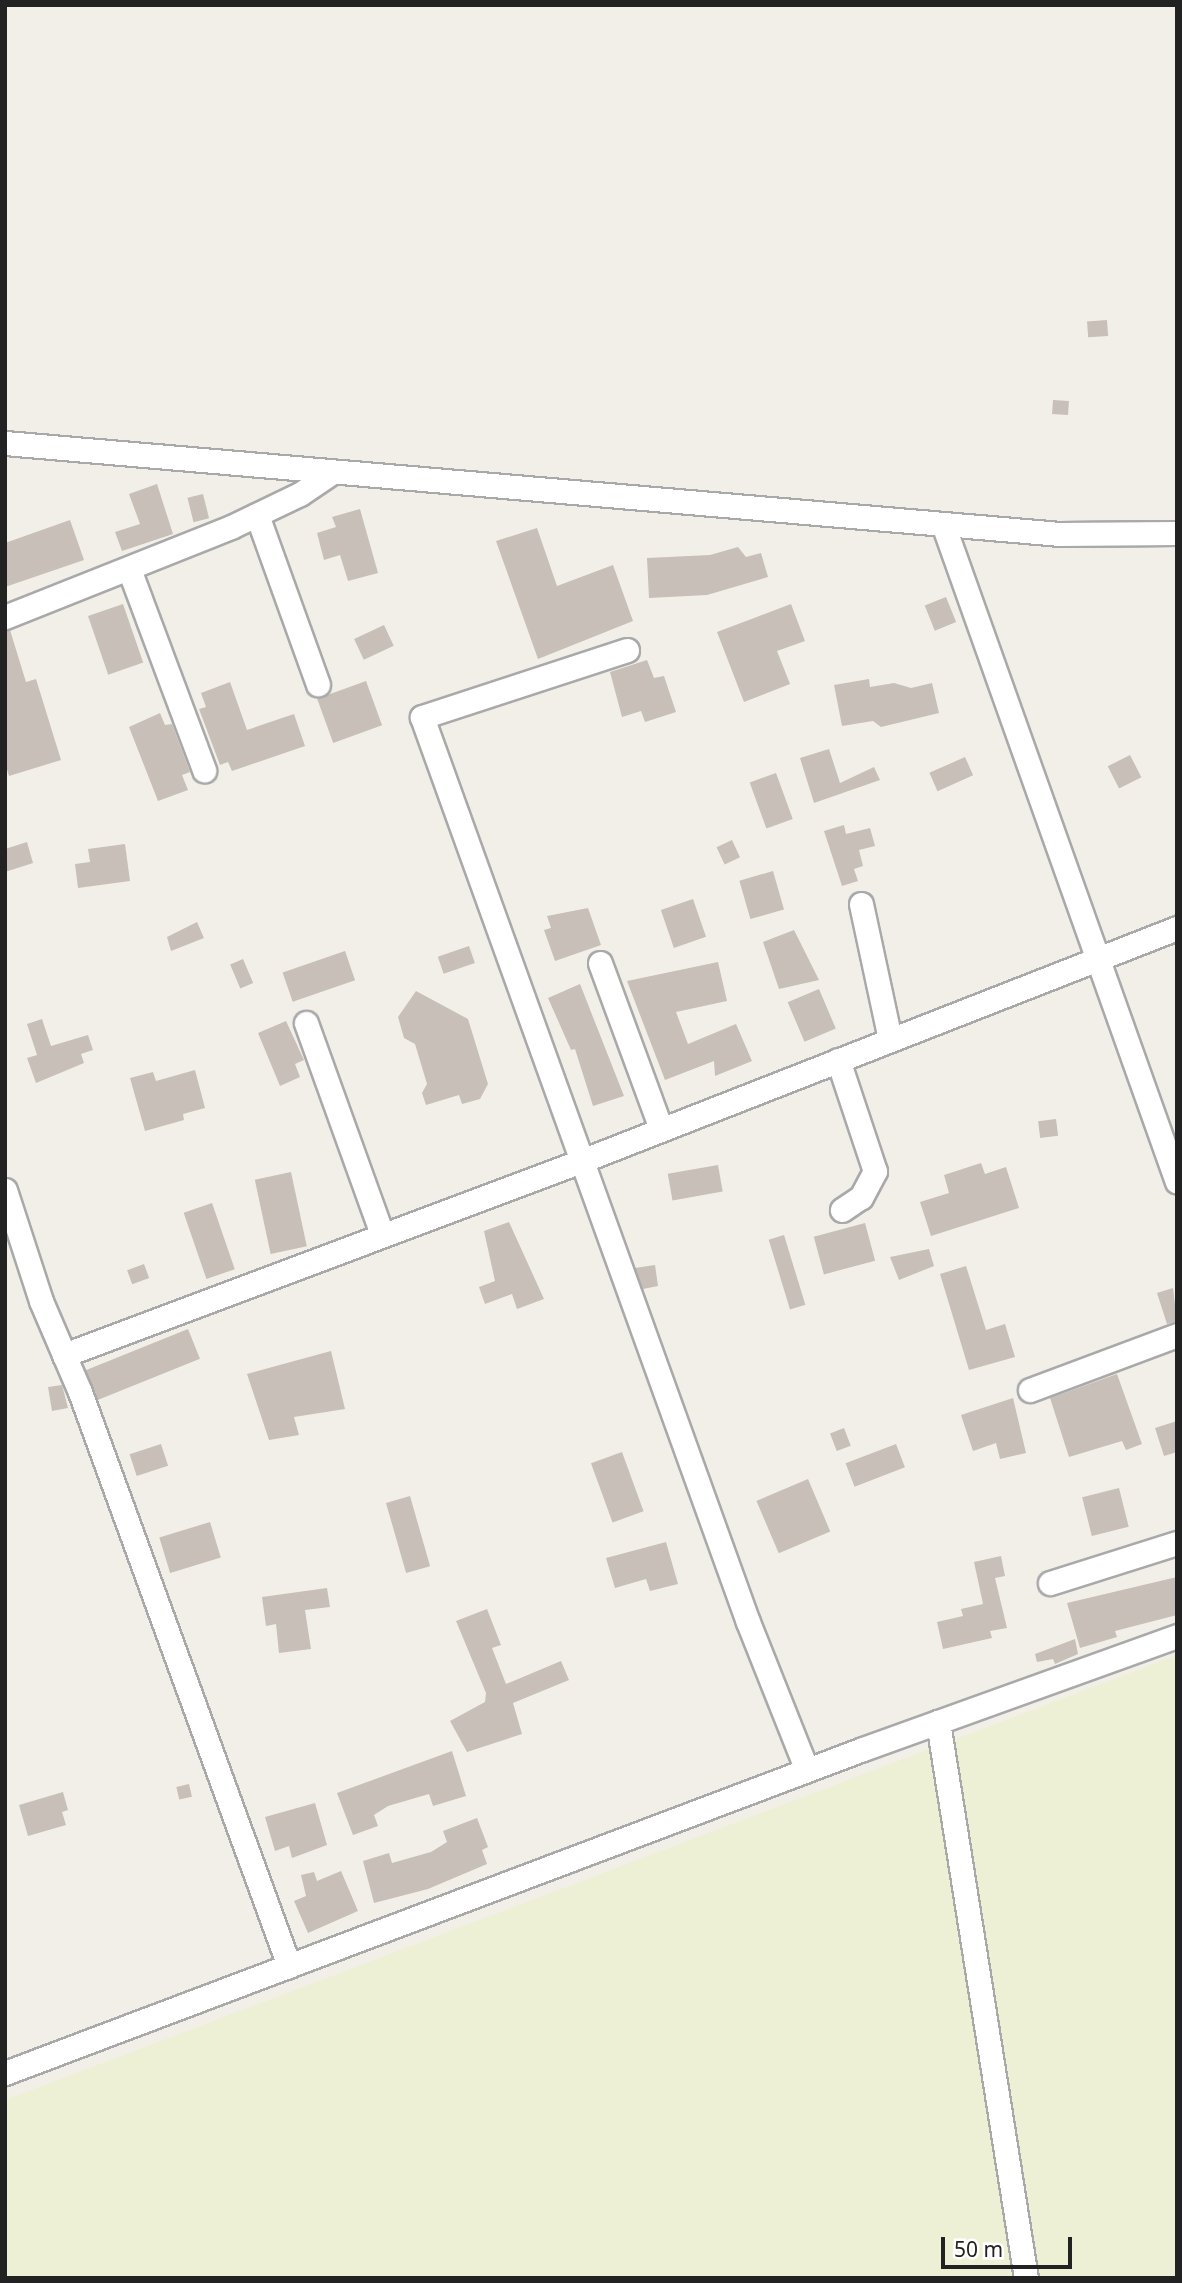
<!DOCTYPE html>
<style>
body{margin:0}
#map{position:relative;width:1182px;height:2283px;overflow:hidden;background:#f2efe9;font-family:"Noto Sans",sans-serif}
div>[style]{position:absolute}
.farmland>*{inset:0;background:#eef0d5}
.building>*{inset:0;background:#c7bfb8;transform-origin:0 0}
.roads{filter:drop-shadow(2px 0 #a9a9a9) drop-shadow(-2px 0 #a9a9a9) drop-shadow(0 2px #a9a9a9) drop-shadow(0 -2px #a9a9a9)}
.minor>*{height:23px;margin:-11.5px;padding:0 11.5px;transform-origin:11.5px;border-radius:11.5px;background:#fff}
span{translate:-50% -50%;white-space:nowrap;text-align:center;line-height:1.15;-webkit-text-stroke:6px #fff;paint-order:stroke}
.frame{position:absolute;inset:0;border:7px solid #222;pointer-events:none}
.scale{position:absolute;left:941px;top:2237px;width:131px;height:32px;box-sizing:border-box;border:4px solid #222;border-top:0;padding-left:9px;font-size:21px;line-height:24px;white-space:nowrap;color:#222;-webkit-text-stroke:5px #fff;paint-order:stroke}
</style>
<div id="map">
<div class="farmland">
<div style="clip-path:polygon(1177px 1655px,1177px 2278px,5px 2278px,5px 2100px)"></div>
</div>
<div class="building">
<div style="left:1107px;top:320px;width:16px;height:20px;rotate:86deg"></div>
<div style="left:1053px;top:400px;width:16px;height:14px;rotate:4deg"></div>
<div style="clip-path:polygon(157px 484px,173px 534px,122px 551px,115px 532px,140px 524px,129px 494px)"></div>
<div style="left:203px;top:494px;width:25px;height:16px;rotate:76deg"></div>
<div style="clip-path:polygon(360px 509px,378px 573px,348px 581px,340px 555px,324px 560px,317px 533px,336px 527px,332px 517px)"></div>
<div style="clip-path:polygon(70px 520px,84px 560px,5px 587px,5px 543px)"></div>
<div style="clip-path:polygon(537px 528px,557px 586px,613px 565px,633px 621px,538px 659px,496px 541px)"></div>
<div style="clip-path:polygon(738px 547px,746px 557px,761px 553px,768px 577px,707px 595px,649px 598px,647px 558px,710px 555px)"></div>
<div style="left:946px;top:597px;width:27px;height:23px;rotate:68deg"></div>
<div style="left:123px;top:604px;width:62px;height:37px;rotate:71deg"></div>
<div style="clip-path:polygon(791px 604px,805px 641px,777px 651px,790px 684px,744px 702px,717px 632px)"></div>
<div style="left:384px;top:625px;width:23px;height:33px;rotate:65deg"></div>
<div style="clip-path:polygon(10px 630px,26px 682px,36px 679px,61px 760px,9px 776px,5px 763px,5px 631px)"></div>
<div style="clip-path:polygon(647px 660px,654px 678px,664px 676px,676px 712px,645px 722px,641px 711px,622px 717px,610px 672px)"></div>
<div style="clip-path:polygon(869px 679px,870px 687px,894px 683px,911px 688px,932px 683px,939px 713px,881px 727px,873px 721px,842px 726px,834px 685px)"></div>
<div style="left:366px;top:681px;width:47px;height:52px;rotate:70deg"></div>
<div style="clip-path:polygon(230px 682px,247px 730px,294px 714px,305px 746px,232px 771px,228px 762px,220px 765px,199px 709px,206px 707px,201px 693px)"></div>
<div style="clip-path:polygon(160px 713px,165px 725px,172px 724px,190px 772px,182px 775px,188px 790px,158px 801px,129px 727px)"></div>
<div style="clip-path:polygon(829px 749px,840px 783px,874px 767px,880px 780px,814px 803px,800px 758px)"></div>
<div style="left:1130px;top:755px;width:25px;height:25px;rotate:63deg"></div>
<div style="left:965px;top:757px;width:20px;height:39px;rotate:66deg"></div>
<div style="left:776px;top:773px;width:49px;height:28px;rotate:70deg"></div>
<div style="clip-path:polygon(844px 825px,846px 834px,870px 828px,875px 846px,859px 850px,863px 866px,854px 869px,858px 881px,842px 886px,824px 831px)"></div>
<div style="left:732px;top:840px;width:19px;height:17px;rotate:65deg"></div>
<div style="clip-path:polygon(27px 842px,33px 863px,5px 872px,5px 849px)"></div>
<div style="clip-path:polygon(125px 844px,130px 881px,78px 888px,75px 864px,90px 862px,88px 849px)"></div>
<div style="left:773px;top:871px;width:40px;height:35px;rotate:74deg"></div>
<div style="left:693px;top:899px;width:40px;height:34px;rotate:71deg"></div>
<div style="clip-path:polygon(588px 908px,601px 945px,555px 961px,544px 930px,551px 928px,547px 916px)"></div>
<div style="clip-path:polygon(197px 922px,204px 938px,171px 951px,167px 937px)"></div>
<div style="clip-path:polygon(794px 930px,819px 980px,779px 989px,763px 942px)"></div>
<div style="left:469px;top:946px;width:18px;height:33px;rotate:71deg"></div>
<div style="left:345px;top:951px;width:31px;height:66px;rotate:71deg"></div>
<div style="left:243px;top:959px;width:26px;height:14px;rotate:67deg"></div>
<div style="clip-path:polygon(718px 962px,727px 1001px,676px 1012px,688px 1044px,736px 1024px,752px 1061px,715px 1076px,714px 1061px,665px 1080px,627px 981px)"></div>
<div style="clip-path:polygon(580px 984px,624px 1096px,593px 1106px,575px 1049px,571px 1050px,548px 998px)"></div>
<div style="left:819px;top:989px;width:43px;height:34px;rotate:67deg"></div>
<div style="clip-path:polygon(416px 991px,468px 1019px,488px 1084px,480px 1099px,462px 1104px,459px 1095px,426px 1105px,422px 1093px,427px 1084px,415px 1044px,404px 1038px,398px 1017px)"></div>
<div style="clip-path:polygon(42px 1019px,51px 1046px,88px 1035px,93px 1050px,81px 1054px,84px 1063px,36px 1083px,27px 1058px,37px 1055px,27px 1024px)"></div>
<div style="clip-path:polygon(286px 1021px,304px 1060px,295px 1064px,300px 1077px,280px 1086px,258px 1033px)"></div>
<div style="clip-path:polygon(195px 1070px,205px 1108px,183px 1114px,184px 1120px,145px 1131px,130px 1078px,153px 1072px,156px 1081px)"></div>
<div style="left:1056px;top:1119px;width:17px;height:18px;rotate:83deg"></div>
<div style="clip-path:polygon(981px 1163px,985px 1174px,1006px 1167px,1019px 1208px,931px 1236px,920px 1202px,949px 1193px,944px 1175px)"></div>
<div style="left:718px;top:1165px;width:27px;height:51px;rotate:80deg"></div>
<div style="left:291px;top:1172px;width:76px;height:37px;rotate:78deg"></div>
<div style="left:212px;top:1203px;width:70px;height:30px;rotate:71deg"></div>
<div style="clip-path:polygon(509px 1222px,544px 1299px,517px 1309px,512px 1294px,485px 1304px,479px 1287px,495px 1281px,484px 1231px)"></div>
<div style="left:865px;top:1223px;width:39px;height:53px;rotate:75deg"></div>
<div style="left:784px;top:1235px;width:73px;height:16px;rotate:73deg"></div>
<div style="clip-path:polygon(929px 1249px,934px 1266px,899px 1280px,890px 1257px)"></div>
<div style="left:144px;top:1264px;width:15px;height:18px;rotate:70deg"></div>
<div style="clip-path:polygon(655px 1265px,658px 1286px,643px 1289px,635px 1268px)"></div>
<div style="clip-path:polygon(966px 1266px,986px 1330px,1005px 1324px,1015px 1357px,969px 1370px,940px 1274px)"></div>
<div style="clip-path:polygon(1173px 1288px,1177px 1321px,1167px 1324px,1157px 1293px)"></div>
<div style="left:188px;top:1329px;width:32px;height:111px;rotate:68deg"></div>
<div style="clip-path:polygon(331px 1351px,345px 1409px,294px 1417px,299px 1435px,269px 1440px,247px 1374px)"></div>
<div style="clip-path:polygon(1117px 1374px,1142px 1444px,1126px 1450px,1122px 1441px,1069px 1457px,1050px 1398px)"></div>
<div style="clip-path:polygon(62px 1385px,68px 1408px,52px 1411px,48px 1387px)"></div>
<div style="clip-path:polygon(1013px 1398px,1026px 1453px,1000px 1459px,996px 1443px,973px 1451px,961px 1415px)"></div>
<div style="clip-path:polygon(1177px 1421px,1177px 1452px,1164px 1456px,1155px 1428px)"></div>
<div style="left:844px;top:1428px;width:19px;height:15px;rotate:69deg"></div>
<div style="left:161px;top:1444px;width:23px;height:33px;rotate:72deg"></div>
<div style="left:896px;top:1444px;width:25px;height:54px;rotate:69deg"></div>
<div style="left:622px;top:1452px;width:63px;height:33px;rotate:70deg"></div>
<div style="left:808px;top:1479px;width:57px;height:56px;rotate:67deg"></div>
<div style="left:1119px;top:1488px;width:40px;height:38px;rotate:76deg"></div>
<div style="left:410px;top:1496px;width:73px;height:25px;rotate:74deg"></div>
<div style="left:210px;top:1522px;width:37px;height:53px;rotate:73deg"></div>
<div style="clip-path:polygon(666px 1542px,678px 1584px,650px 1591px,646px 1579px,615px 1588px,606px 1558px)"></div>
<div style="clip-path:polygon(1001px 1556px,1005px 1576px,995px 1578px,1007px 1628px,990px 1631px,992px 1638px,943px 1649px,937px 1622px,963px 1616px,961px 1609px,983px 1604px,974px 1562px)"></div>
<div style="clip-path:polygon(1177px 1577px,1177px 1615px,1115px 1631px,1117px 1637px,1080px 1648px,1067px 1603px)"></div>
<div style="clip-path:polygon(327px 1588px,330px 1607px,305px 1610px,311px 1649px,279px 1653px,276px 1624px,266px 1626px,262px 1597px)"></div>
<div style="clip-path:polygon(487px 1609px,501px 1645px,492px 1648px,506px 1684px,561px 1661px,569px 1680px,513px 1703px,522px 1734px,467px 1752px,450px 1721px,485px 1702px,486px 1693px,456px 1621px)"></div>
<div style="clip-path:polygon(1075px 1639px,1078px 1654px,1055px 1664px,1053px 1659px,1037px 1662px,1035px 1654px)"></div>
<div style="clip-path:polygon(452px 1751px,466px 1796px,433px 1806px,429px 1794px,388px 1806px,374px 1815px,378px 1826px,353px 1835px,337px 1793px)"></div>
<div style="left:189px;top:1784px;width:13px;height:13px;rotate:77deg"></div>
<div style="clip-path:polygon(63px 1792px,68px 1810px,62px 1812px,66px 1825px,28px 1836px,19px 1805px)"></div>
<div style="clip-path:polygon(315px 1803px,327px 1845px,292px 1858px,289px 1846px,275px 1851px,265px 1817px)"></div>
<div style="clip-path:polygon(477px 1818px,488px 1847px,482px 1850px,487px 1864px,428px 1889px,374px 1903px,363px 1861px,389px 1853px,392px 1863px,431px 1852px,447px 1842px,443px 1831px)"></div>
<div style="clip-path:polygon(341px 1871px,358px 1911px,308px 1933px,294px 1901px,306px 1896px,301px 1875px,314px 1872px,317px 1881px)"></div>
</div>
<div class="roads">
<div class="minor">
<div style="left:5px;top:443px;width:1058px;rotate:4.93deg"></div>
<div style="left:1059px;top:534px;width:118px;rotate:-0.5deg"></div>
<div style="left:257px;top:515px;width:180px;rotate:70.2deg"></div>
<div style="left:943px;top:524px;width:698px;rotate:70.42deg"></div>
<div style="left:129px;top:569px;width:215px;rotate:69.5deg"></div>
<div style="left:5px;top:617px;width:243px;rotate:-21.7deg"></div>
<div style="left:231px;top:527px;width:76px;rotate:-25.6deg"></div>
<div style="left:300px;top:494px;width:37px;rotate:-34deg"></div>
<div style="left:627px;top:650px;width:216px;rotate:161.9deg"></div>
<div style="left:422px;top:717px;width:962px;rotate:70.19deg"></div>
<div style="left:748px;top:1622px;width:159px;rotate:68.3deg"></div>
<div style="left:861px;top:904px;width:138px;rotate:77.9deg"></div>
<div style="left:600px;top:963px;width:177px;rotate:69.8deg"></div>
<div style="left:306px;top:1023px;width:224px;rotate:70.2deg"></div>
<div style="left:838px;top:1060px;width:117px;rotate:71.6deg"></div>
<div style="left:875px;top:1171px;width:30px;rotate:118deg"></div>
<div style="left:861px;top:1197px;width:23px;rotate:146deg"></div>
<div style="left:5px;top:1190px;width:117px;rotate:72deg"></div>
<div style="left:41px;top:1301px;width:99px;rotate:66.8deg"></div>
<div style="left:80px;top:1392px;width:611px;rotate:69.99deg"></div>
<div style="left:64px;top:1355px;width:555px;rotate:-20.56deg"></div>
<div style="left:584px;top:1160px;width:637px;rotate:-21.37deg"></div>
<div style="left:1030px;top:1390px;width:157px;rotate:-20.5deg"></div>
<div style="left:1050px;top:1583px;width:133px;rotate:-17.5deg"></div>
<div style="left:938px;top:1722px;width:563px;rotate:81.01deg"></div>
<div style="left:5px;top:2073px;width:917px;rotate:-20.69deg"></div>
<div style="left:863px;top:1749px;width:334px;rotate:-19.8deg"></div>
</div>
</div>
<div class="frame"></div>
<div class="scale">50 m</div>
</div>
